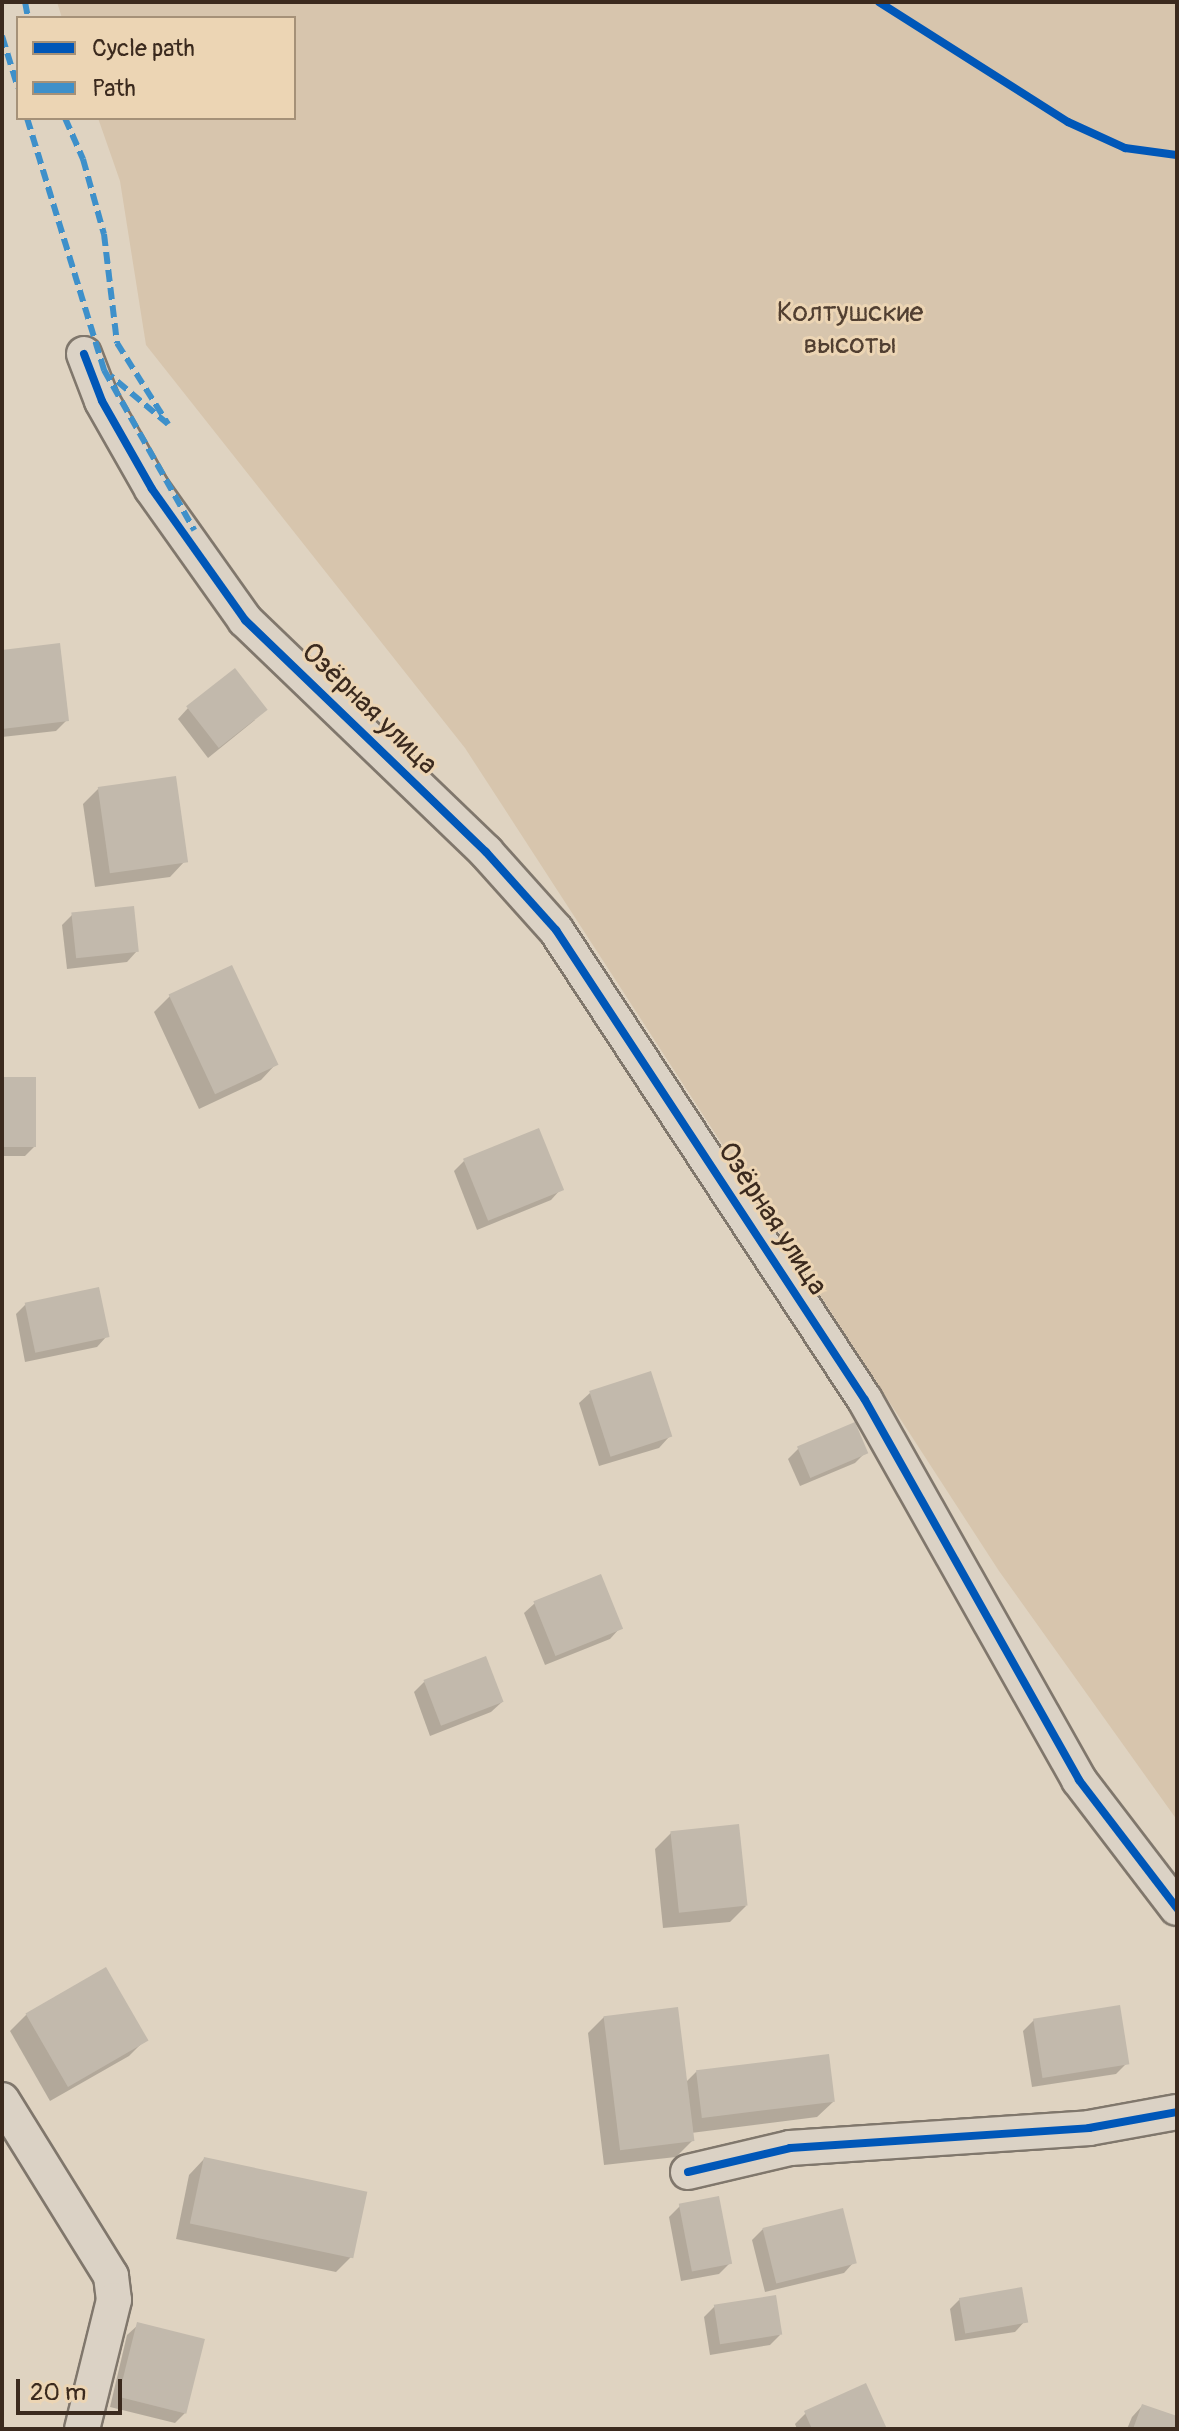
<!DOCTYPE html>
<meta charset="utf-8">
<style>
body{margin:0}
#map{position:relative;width:1179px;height:2431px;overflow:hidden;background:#dfd3c1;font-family:Pangolin,sans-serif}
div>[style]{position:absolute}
.green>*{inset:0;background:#d7c5ad}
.shadow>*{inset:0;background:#0003}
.building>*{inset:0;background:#c2b9ac;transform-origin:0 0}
.roads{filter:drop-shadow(2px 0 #80776c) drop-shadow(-2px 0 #80776c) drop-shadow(0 2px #80776c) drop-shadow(0 -2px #80776c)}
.minor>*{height:34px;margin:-17px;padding:0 17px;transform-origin:17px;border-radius:17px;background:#dbd2c5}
.quiet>*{height:6px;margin-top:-3px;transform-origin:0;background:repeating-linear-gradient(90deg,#3e90ca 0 12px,transparent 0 18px)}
.cycleway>*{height:8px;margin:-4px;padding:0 4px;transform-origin:4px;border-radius:4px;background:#0057b8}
span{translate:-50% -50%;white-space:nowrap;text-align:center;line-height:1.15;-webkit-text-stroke:6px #ecd5b4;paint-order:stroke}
.park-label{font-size:28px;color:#513f31}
.street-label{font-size:28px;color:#3b2a1e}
.frame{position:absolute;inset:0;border:4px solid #3b2a1e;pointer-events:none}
.legend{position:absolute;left:16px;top:16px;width:280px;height:104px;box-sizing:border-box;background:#ecd5b4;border:2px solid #a59178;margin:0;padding:10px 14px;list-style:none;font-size:24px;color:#3b2a1e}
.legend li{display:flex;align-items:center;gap:16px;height:40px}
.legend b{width:40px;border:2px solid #a59178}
.scale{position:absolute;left:16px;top:2379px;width:106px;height:36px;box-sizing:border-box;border:4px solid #3b2a1e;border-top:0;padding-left:10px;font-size:24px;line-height:28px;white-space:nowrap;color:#3b2a1e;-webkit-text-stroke:6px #ecd5b4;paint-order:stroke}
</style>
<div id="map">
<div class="green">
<div style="clip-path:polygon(57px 2px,1177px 2px,1177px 1820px,999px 1571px,465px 748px,146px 345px,120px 181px,98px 118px,294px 118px,294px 18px,62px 18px)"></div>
</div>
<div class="shadow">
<div style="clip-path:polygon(2px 652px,67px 720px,56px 731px,2px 737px)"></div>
<div style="clip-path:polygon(188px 708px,255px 720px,208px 758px,178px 719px)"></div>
<div style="clip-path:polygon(99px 788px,185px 861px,170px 877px,95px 887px,83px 804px)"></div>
<div style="clip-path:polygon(72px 915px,137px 951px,127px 962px,67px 969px,62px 925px)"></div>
<div style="clip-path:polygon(170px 996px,276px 1064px,261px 1080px,199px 1109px,154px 1012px)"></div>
<div style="clip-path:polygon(2px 1079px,36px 1145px,25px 1156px,2px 1156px)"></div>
<div style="clip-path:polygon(464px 1161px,561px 1189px,551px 1200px,477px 1230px,454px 1171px)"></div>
<div style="clip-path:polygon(26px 1304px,107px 1336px,97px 1347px,25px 1362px,16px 1314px)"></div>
<div style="clip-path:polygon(590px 1393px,669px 1437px,659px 1448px,599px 1466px,579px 1403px)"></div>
<div style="clip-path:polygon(798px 1449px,866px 1452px,855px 1463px,800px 1486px,788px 1459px)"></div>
<div style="clip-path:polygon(535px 1603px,620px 1628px,610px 1639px,545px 1665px,524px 1613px)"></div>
<div style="clip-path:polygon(424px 1682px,502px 1702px,491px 1712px,430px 1736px,414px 1692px)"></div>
<div style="clip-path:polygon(671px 1833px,746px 1906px,730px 1922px,663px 1928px,655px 1849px)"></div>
<div style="clip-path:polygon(105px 1970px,145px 2040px,129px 2056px,50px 2101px,10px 2031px,26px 2015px)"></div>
<div style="clip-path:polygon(604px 2017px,685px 2083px,696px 2072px,833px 2102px,817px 2117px,691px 2133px,692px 2141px,676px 2157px,604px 2165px,588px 2033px)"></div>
<div style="clip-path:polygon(1034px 2020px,1127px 2063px,1116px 2074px,1032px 2087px,1023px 2031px)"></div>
<div style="clip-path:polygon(204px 2159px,352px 2256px,336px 2272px,176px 2239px,189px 2175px)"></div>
<div style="clip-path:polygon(680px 2206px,730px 2263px,719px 2274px,681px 2281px,669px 2217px)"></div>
<div style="clip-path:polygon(763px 2229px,854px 2262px,844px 2273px,765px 2292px,752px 2240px)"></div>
<div style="clip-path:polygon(960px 2299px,1025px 2321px,1015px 2332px,955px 2341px,950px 2309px)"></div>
<div style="clip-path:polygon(715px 2306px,780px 2335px,770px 2345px,710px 2355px,704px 2317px)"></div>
<div style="clip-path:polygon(138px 2325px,186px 2412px,175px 2423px,110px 2407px,127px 2335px)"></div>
<div style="clip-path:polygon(1142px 2406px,1177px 2418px,1177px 2429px,1127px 2429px,1132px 2417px)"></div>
<div style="clip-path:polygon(806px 2413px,884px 2429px,797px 2429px,795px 2424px)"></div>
</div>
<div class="building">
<div style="clip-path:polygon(60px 643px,69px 721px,2px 729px,2px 650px)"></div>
<div style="left:235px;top:668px;width:53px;height:62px;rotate:52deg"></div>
<div style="left:176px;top:776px;width:87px;height:79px;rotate:82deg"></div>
<div style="left:134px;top:906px;width:46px;height:63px;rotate:84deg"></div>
<div style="left:232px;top:965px;width:110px;height:70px;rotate:65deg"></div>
<div style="left:2px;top:1077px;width:34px;height:70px"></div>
<div style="left:539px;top:1128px;width:67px;height:82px;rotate:68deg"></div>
<div style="left:99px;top:1287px;width:51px;height:76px;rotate:78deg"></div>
<div style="left:651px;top:1371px;width:69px;height:65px;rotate:72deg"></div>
<div style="left:855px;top:1422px;width:34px;height:63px;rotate:67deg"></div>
<div style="left:601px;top:1574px;width:59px;height:73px;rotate:68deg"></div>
<div style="left:486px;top:1656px;width:49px;height:67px;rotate:69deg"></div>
<div style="left:739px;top:1824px;width:82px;height:69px;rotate:84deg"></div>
<div style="left:106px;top:1967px;width:85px;height:93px;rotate:60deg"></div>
<div style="left:1120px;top:2005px;width:60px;height:88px;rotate:81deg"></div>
<div style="left:678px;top:2007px;width:135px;height:75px;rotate:83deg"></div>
<div style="left:829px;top:2054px;width:48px;height:134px;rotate:83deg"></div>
<div style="left:204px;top:2157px;width:167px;height:68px;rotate:12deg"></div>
<div style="left:719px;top:2196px;width:69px;height:41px;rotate:79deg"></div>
<div style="left:843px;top:2208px;width:57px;height:83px;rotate:76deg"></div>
<div style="left:1022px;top:2287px;width:36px;height:64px;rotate:80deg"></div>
<div style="left:776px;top:2295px;width:40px;height:63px;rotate:81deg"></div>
<div style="left:137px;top:2322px;width:70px;height:77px;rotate:14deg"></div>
<div style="clip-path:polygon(866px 2383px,887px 2429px,812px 2429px,804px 2411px)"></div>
<div style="clip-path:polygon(1142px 2404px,1177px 2416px,1177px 2429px,1133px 2429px)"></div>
</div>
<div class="roads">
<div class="minor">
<div style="left:84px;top:354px;width:50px;rotate:69deg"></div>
<div style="left:102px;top:401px;width:101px;rotate:60.4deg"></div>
<div style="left:152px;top:489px;width:161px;rotate:54.6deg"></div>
<div style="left:245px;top:620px;width:335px;rotate:43.9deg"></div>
<div style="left:486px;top:852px;width:105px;rotate:48.1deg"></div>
<div style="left:556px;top:930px;width:562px;rotate:56.68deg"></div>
<div style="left:865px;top:1400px;width:436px;rotate:60.6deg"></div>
<div style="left:1079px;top:1780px;width:161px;rotate:52.6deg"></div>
<div style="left:2px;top:2100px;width:207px;rotate:58.2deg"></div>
<div style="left:111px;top:2276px;width:24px;rotate:83deg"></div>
<div style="left:114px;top:2300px;width:133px;rotate:103.9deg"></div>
<div style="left:688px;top:2172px;width:105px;rotate:-13.2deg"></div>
<div style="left:790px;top:2148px;width:300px;rotate:-3.8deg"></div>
<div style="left:1089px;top:2128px;width:89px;rotate:-10.3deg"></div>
</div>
</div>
<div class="quiet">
<div style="left:25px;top:2px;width:16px;rotate:79deg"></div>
<div style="left:2px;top:36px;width:54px;rotate:72.9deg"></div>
<div style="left:27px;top:118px;width:264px;rotate:73deg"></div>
<div style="left:104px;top:370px;width:184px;rotate:60.6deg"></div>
<div style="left:65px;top:118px;width:45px;rotate:66.3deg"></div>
<div style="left:83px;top:159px;width:78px;rotate:74.4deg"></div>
<div style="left:104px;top:234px;width:110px;rotate:83.2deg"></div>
<div style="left:117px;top:343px;width:96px;rotate:57.8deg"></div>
<div style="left:168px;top:424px;width:75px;rotate:-139.9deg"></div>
</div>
<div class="cycleway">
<div style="left:879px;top:2px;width:224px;rotate:32.4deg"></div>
<div style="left:1068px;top:122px;width:63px;rotate:24.5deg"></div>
<div style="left:1125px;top:148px;width:52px;rotate:7.7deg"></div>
<div style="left:84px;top:354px;width:50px;rotate:69deg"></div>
<div style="left:102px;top:401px;width:101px;rotate:60.4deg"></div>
<div style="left:152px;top:489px;width:161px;rotate:54.6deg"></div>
<div style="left:245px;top:620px;width:335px;rotate:43.9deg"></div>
<div style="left:486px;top:852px;width:105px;rotate:48.1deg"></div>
<div style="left:556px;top:930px;width:562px;rotate:56.68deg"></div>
<div style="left:865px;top:1400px;width:436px;rotate:60.6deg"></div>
<div style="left:1079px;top:1780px;width:161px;rotate:52.6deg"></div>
<div style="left:688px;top:2172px;width:105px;rotate:-13.2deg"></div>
<div style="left:790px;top:2148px;width:300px;rotate:-3.8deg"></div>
<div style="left:1089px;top:2128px;width:89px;rotate:-10.3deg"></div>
</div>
<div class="park-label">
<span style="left:850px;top:329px">Колтушские<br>высоты</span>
</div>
<div class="street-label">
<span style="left:369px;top:709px;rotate:44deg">Озёрная улица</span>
<span style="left:772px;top:1219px;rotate:57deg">Озёрная улица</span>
</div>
<div class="frame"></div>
<ul class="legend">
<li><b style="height:10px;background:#0057b8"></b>Cycle path</li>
<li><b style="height:10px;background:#3e90ca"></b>Path</li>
</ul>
<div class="scale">20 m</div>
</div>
